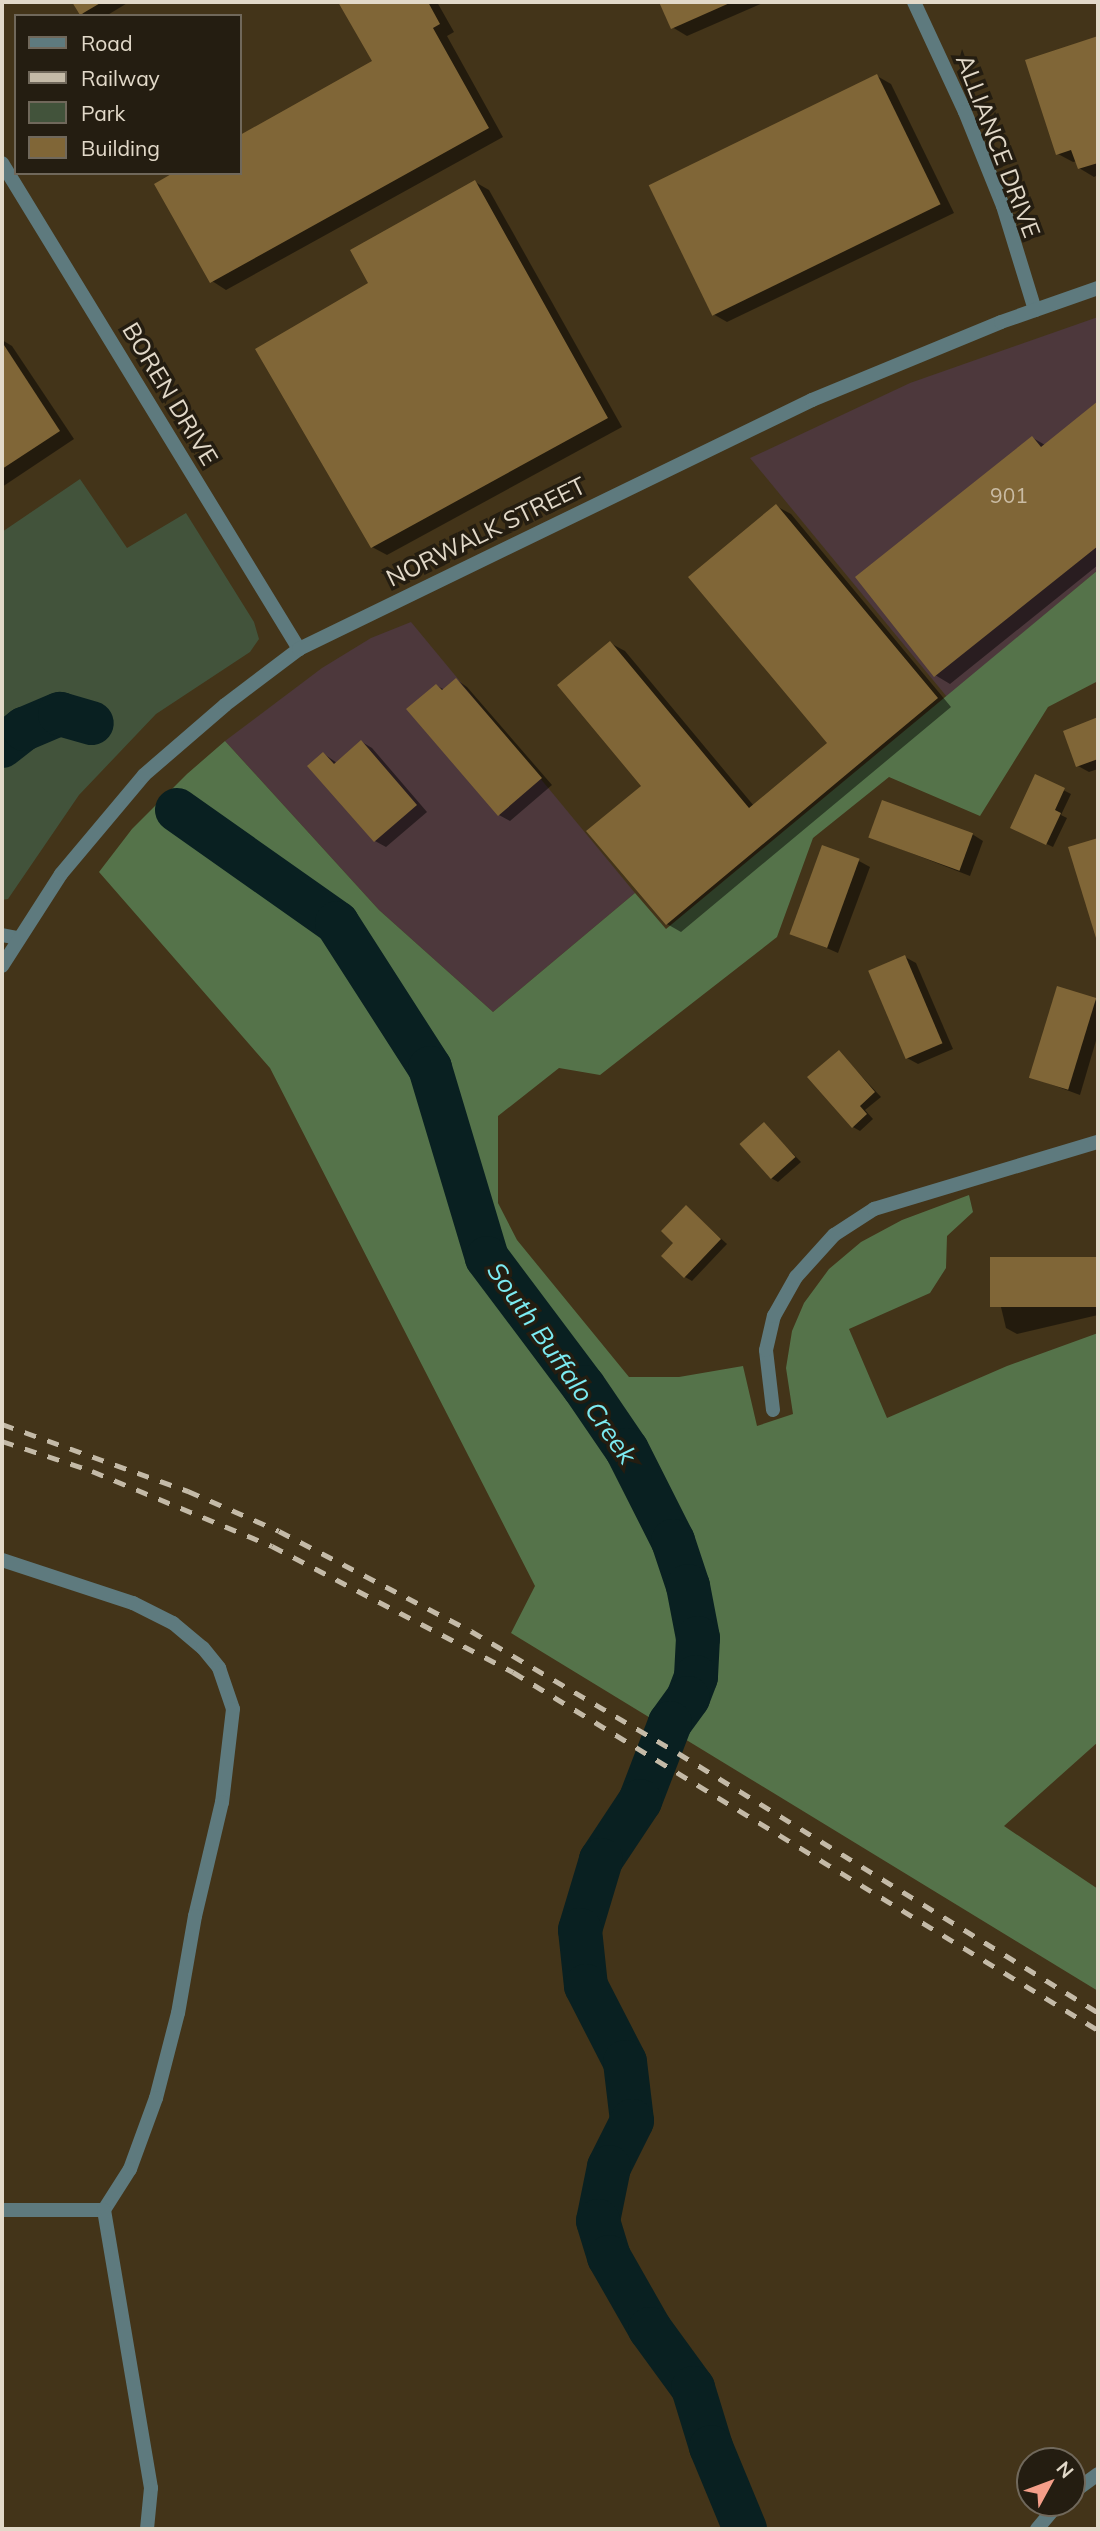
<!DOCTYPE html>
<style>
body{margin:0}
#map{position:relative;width:1100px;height:2531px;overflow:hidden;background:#433419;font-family:Mulish,sans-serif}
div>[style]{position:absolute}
.commercial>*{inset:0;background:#4d383c}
.green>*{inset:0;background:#42533b}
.forest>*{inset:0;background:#55734a}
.shadow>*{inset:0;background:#0007}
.river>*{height:44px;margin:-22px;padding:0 22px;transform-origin:22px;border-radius:22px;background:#092021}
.building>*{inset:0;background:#806637;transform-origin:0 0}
.service>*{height:14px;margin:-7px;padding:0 7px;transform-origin:7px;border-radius:7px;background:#5e7a7e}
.minor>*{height:14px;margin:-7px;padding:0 7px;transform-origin:7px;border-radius:7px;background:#5e7a7e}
.rail>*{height:5px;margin-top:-2.5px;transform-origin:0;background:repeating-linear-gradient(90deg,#c4baa7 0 12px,transparent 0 24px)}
span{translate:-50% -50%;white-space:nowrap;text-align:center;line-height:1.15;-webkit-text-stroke:7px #241d11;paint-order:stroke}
.number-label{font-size:21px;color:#cabca4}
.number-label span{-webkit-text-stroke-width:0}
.street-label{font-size:24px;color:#e2d9c9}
.water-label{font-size:26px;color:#7beaf1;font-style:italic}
.frame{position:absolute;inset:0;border:4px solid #e2d9c9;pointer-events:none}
.legend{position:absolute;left:14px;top:14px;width:228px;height:161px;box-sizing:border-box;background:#241d11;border:2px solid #70685b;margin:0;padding:9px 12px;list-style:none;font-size:21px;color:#e2d9c9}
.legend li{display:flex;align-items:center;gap:14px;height:35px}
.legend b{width:35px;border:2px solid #70685b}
.north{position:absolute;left:1016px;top:2447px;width:70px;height:70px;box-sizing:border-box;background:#241d11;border:2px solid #70685b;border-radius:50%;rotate:49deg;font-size:19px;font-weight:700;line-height:28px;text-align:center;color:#e2d9c9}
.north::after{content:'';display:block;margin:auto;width:24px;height:32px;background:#f49e89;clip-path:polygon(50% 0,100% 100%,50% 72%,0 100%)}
</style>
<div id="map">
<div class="commercial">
<div style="clip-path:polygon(1098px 317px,1098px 570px,947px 697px,750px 458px,910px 383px)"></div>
<div style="clip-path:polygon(411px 622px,635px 893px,493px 1012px,379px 910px,225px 741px,322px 668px,371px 638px)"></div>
</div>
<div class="green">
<div style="clip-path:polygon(80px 479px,127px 548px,186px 513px,254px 622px,259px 639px,250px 652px,156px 714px,79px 795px,8px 899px,2px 900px,2px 532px)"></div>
</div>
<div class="forest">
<div style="clip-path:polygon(1098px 570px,1098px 681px,1048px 707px,980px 816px,889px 777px,813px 838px,777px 937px,600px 1075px,559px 1068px,498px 1116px,498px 1203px,517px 1240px,629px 1377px,679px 1377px,743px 1366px,757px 1426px,793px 1414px,786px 1368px,792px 1331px,804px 1303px,829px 1269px,861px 1242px,902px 1220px,969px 1195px,973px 1212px,947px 1236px,946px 1268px,930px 1293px,849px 1329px,887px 1418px,1007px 1366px,1098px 1333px,1098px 1742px,1004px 1826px,1098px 1889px,1098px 1991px,511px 1633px,535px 1586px,270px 1068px,99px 872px,132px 829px,187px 774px,225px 741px,379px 910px,493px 1012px,635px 893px,666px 929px)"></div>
</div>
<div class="shadow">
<div style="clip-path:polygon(74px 2px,129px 2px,106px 16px,85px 16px)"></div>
<div style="clip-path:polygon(340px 2px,437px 2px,454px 32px,447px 36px,503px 137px,226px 290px,212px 281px,240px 173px,240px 137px,374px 62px)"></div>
<div style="clip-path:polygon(661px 2px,765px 2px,687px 36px,672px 27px)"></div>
<div style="clip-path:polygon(1098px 38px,1098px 175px,1094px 177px,1079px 168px,1077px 161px,1073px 162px,1058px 154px,1027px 61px)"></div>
<div style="clip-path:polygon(877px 76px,891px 84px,954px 213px,727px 322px,713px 314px)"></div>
<div style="clip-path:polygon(475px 182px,489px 190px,622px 427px,387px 555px,372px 547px,370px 284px)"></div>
<div style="clip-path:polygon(2px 340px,12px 346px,74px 439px,2px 487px)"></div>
<div style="clip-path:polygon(1098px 403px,1098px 565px,950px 684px,935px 675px,1033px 438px,1045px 445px)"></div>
<div style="clip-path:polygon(776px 506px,791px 514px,951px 707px,681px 932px,667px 924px,643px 786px,610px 643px,625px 651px,754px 806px,829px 743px)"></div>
<div style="clip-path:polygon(457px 680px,467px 687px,552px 785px,510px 821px,499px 815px,409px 710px,437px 686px,445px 690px)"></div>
<div style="clip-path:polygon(1098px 719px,1098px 769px,1089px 772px,1078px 766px,1065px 732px)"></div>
<div style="clip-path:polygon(362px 742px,372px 748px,427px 812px,386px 847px,375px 841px,324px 754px,337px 763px)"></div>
<div style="clip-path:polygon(1036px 776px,1071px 794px,1061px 815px,1067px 818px,1053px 847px,1019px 831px)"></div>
<div style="clip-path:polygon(972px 834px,983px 841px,970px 876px,870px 837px)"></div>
<div style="clip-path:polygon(859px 861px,870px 867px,838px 953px,792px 933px)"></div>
<div style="clip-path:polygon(905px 957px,916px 963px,953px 1049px,918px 1064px,907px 1058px)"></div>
<div style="clip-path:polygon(1058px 988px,1098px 1001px,1098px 1034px,1080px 1095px,1031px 1077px)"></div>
<div style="clip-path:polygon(839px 1052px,881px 1097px,865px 1110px,873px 1119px,860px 1131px,853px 1127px)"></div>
<div style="clip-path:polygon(764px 1124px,801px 1162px,778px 1182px,771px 1178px)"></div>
<div style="clip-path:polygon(686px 1207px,727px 1244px,692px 1281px,685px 1277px)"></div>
<div style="clip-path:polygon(1098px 1259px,1098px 1315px,1017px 1334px,1006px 1328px,995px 1282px)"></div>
</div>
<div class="river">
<div style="left:2px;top:746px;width:28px;rotate:-38deg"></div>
<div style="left:24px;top:729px;width:39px;rotate:-23deg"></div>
<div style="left:60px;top:714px;width:33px;rotate:16deg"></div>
<div style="left:177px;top:810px;width:196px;rotate:35.2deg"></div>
<div style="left:337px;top:923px;width:172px;rotate:57.3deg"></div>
<div style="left:430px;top:1068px;width:198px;rotate:73.3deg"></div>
<div style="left:487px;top:1258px;width:161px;rotate:53.1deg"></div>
<div style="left:584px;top:1387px;width:76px;rotate:55.7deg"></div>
<div style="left:627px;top:1450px;width:102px;rotate:63.2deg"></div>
<div style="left:673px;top:1541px;width:47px;rotate:71.6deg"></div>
<div style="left:688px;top:1586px;width:53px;rotate:79.1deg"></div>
<div style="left:698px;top:1638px;width:39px;rotate:93deg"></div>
<div style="left:696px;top:1677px;width:22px;rotate:111deg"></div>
<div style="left:688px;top:1698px;width:31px;rotate:126deg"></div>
<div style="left:670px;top:1723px;width:84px;rotate:111deg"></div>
<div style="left:640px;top:1801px;width:71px;rotate:123.5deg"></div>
<div style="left:601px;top:1860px;width:73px;rotate:106.7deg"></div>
<div style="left:580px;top:1930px;width:56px;rotate:83.9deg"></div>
<div style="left:586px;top:1986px;width:85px;rotate:62.8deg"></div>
<div style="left:625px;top:2062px;width:59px;rotate:83.2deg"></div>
<div style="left:632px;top:2121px;width:51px;rotate:116.6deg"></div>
<div style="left:609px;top:2167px;width:55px;rotate:101.5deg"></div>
<div style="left:598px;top:2221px;width:38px;rotate:73deg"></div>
<div style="left:609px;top:2257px;width:83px;rotate:60.3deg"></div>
<div style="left:650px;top:2329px;width:73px;rotate:53.9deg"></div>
<div style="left:693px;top:2388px;width:62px;rotate:73deg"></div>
<div style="left:711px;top:2447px;width:89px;rotate:67.5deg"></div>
</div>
<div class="building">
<div style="clip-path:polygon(72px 2px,102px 2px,80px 15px)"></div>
<div style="clip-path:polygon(338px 2px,428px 2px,440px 24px,433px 28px,489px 128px,210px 283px,154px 184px,173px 173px,240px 173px,240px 135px,372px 61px)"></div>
<div style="clip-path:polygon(659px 2px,732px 2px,671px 29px)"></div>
<div style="clip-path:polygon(1098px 36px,1098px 163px,1078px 169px,1071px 150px,1056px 155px,1025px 60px)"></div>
<div style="left:877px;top:74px;width:145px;height:254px;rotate:64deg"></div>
<div style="clip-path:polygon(475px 180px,608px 418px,371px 548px,255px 349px,368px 283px,350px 250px)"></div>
<div style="clip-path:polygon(2px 342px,60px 431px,2px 469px)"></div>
<div style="clip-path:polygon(1098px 401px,1098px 546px,934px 677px,855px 577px,1032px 436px,1041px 447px)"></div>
<div style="clip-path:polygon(776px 504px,938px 698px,666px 925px,586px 831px,641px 786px,557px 685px,610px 641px,749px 808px,827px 743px,688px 577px)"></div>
<div style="clip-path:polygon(456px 678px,542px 778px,498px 816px,406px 709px,436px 684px,442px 690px)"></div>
<div style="clip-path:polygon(1098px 717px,1098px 759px,1076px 767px,1063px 731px)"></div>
<div style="clip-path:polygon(361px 740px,417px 805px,374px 842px,307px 766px,323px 752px,334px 764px)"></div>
<div style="clip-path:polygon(1035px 774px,1065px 788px,1055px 810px,1061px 813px,1046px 845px,1010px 828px)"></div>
<div style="left:882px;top:800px;width:97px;height:40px;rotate:20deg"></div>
<div style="clip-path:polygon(1098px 838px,1098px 937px,1096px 938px,1068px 847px)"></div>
<div style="left:822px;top:845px;width:40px;height:95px;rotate:20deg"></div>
<div style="left:905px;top:955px;width:96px;height:40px;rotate:67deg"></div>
<div style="left:1057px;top:986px;width:41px;height:96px;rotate:17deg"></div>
<div style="clip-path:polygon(839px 1050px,875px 1092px,860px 1106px,867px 1114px,852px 1128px,807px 1077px)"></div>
<div style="left:764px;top:1122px;width:47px;height:33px;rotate:48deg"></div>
<div style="clip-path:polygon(686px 1205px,721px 1239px,684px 1278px,661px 1256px,673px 1243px,661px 1231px)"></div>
<div style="left:1098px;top:1257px;width:50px;height:108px;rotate:90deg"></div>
</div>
<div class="service">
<div style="left:2px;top:935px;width:16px;rotate:11deg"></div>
<div style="left:2px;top:1560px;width:138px;rotate:18.2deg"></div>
<div style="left:133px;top:1603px;width:45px;rotate:26.6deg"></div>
<div style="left:173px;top:1623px;width:39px;rotate:40deg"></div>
<div style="left:203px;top:1648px;width:26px;rotate:51deg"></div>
<div style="left:219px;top:1668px;width:43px;rotate:71.1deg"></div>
<div style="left:233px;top:1709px;width:94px;rotate:96.7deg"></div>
<div style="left:222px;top:1802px;width:117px;rotate:103.3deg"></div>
<div style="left:195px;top:1916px;width:98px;rotate:99.9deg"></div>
<div style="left:178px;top:2013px;width:88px;rotate:104.5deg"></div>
<div style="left:156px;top:2098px;width:76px;rotate:110.1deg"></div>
<div style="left:130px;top:2169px;width:49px;rotate:122.4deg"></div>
<div style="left:2px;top:2210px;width:102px"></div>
<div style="left:104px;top:2210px;width:282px;rotate:80.4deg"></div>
<div style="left:151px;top:2488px;width:41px;rotate:95.6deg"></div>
</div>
<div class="minor">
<div style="left:914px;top:2px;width:121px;rotate:65.1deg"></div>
<div style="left:965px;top:112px;width:101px;rotate:68deg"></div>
<div style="left:1003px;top:206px;width:109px;rotate:72.9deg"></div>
<div style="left:2px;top:163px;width:570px;rotate:58.57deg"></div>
<div style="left:2px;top:966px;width:109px;rotate:-57.3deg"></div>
<div style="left:61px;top:874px;width:129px;rotate:-50deg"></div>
<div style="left:144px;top:775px;width:107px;rotate:-40.8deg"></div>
<div style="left:225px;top:705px;width:93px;rotate:-37.1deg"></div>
<div style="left:299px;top:649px;width:570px;rotate:-25.89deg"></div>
<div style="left:812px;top:400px;width:204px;rotate:-22.4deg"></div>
<div style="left:1001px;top:322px;width:103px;rotate:-19.3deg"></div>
<div style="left:773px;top:1410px;width:60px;rotate:-96.7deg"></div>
<div style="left:766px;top:1350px;width:35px;rotate:-77deg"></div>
<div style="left:774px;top:1316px;width:45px;rotate:-60.6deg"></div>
<div style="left:796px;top:1277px;width:57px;rotate:-47.9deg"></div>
<div style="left:834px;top:1235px;width:48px;rotate:-33deg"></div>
<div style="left:874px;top:1209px;width:234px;rotate:-16.7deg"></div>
<div style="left:1072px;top:2493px;width:32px;rotate:-36deg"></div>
<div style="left:1037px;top:2529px;width:34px;rotate:-50deg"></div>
</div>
<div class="rail">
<div style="left:2px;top:1424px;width:198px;rotate:19.8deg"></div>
<div style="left:188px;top:1491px;width:99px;rotate:23.7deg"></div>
<div style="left:279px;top:1531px;width:216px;rotate:27.5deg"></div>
<div style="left:471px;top:1631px;width:240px;rotate:30.5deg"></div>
<div style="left:678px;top:1753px;width:493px;rotate:31.7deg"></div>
<div style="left:2px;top:1441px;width:95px;rotate:18.4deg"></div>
<div style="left:92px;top:1471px;width:195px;rotate:22.6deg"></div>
<div style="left:272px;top:1546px;width:272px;rotate:27.6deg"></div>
<div style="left:513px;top:1672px;width:686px;rotate:31.47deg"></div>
</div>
<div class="number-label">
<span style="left:1009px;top:495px">901</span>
</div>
<div class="street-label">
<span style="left:998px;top:146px;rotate:69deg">ALLIANCE DRIVE</span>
<span style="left:170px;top:394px;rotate:59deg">BOREN DRIVE</span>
<span style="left:486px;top:532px;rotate:-26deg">NORWALK STREET</span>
</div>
<div class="water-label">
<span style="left:562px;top:1363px;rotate:55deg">South Buffalo Creek</span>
</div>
<div class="frame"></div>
<ul class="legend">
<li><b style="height:9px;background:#5e7a7e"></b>Road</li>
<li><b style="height:9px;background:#c4baa7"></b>Railway</li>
<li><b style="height:19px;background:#42533b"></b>Park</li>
<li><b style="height:19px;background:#806637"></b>Building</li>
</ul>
<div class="north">N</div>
</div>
